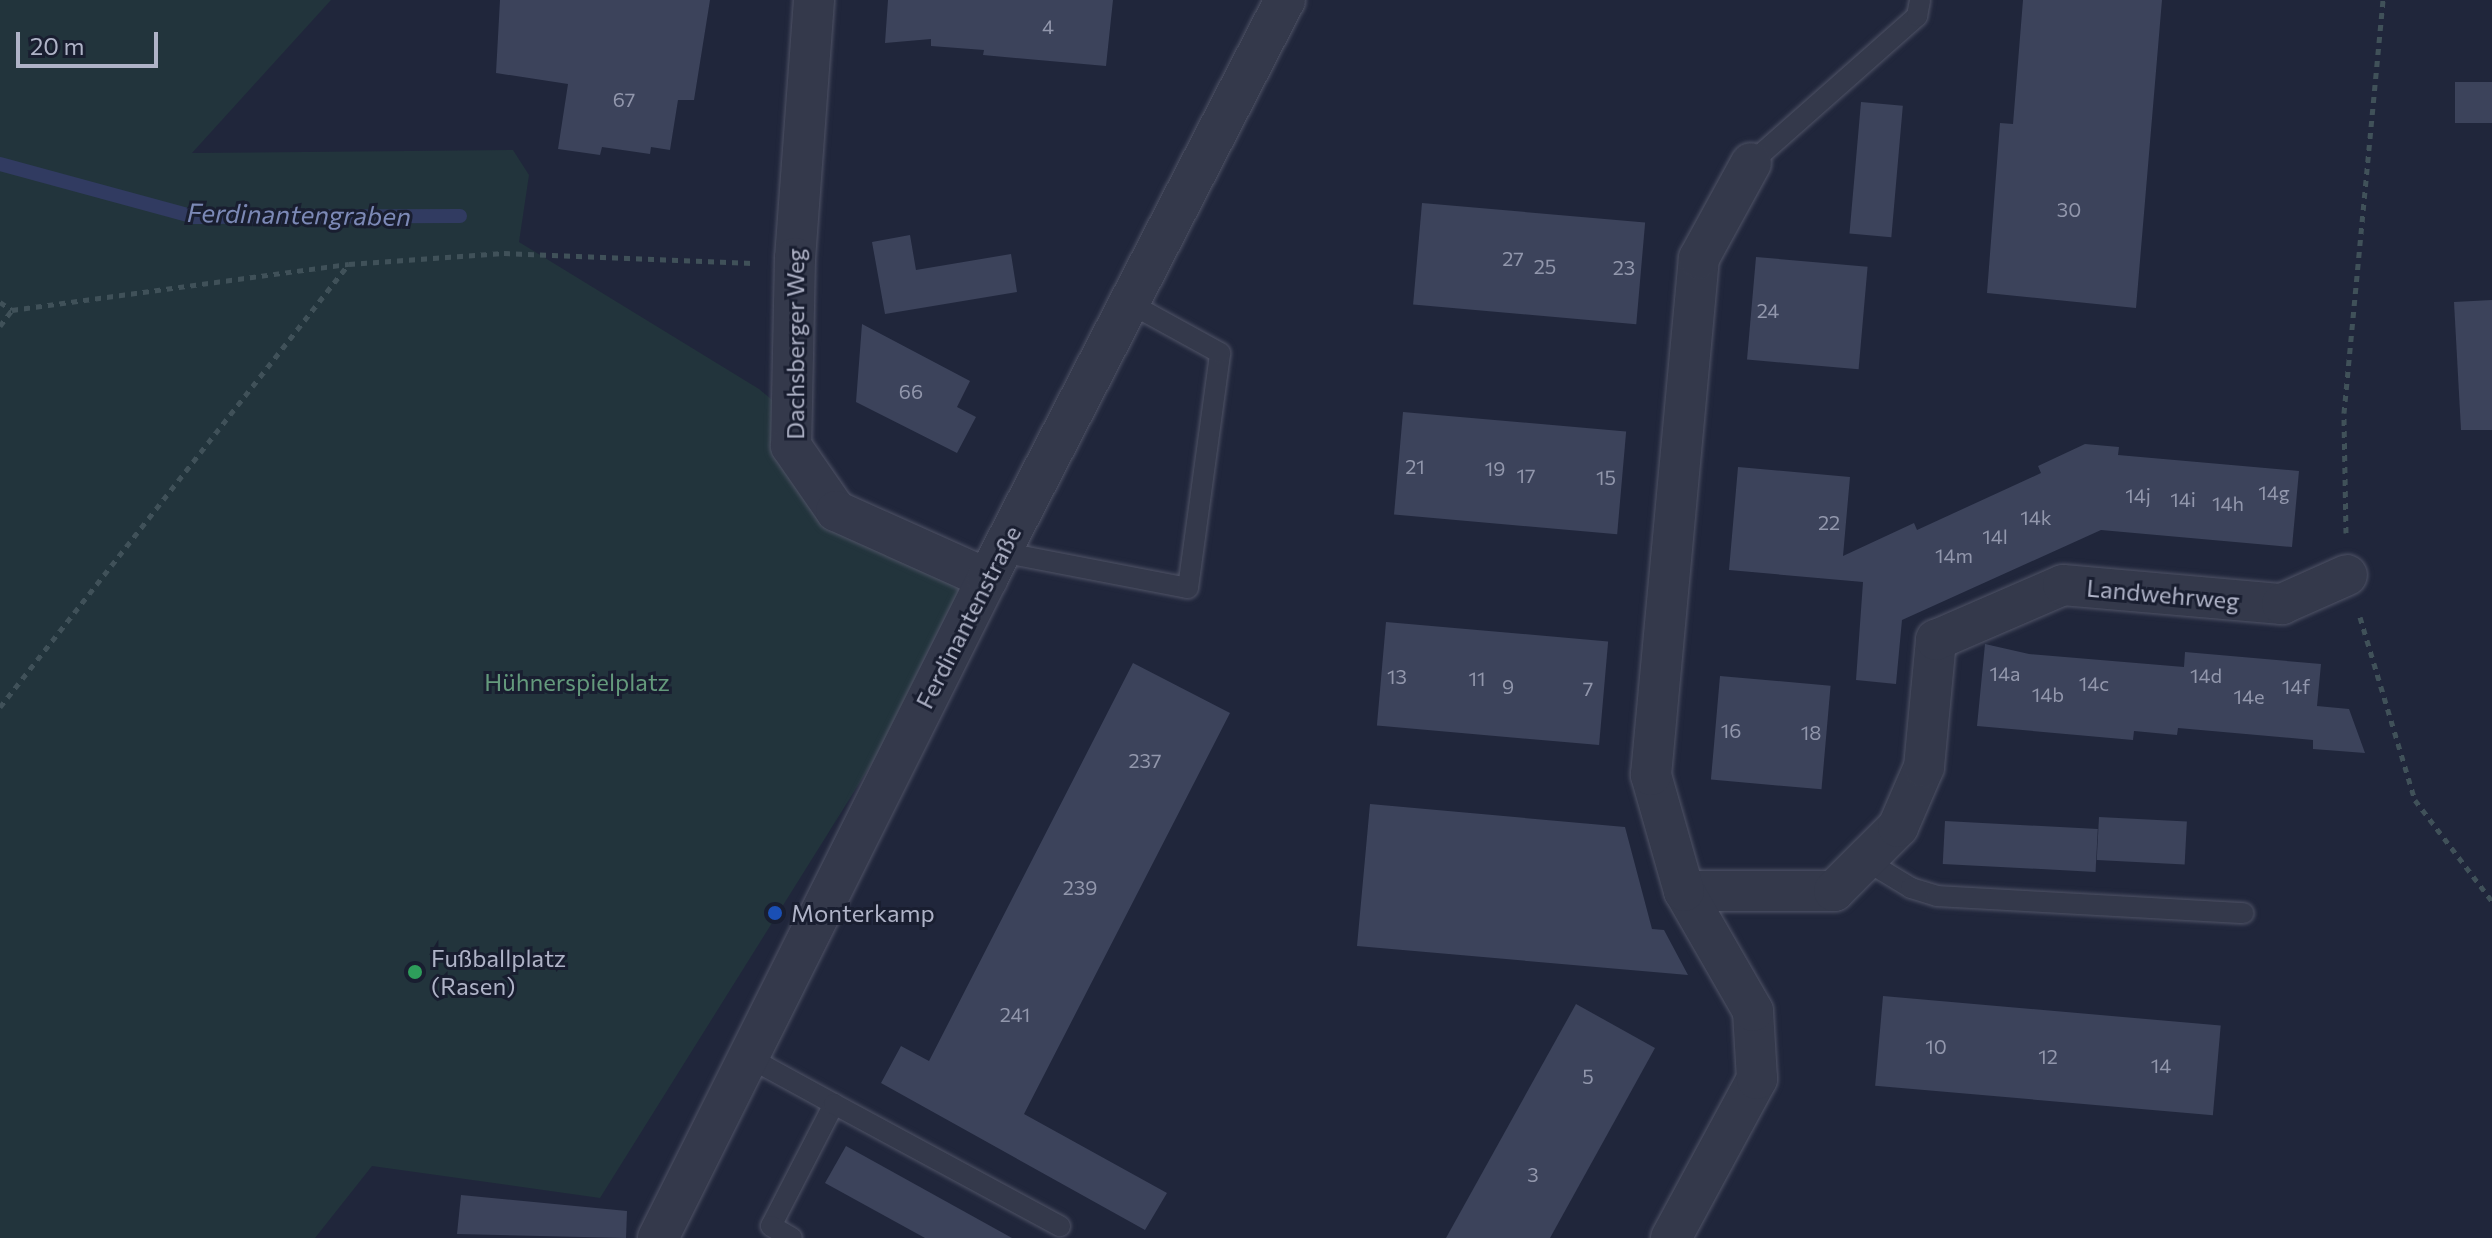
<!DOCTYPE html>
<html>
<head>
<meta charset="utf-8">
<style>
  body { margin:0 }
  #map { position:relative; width:2492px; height:1238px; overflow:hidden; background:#20263b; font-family:Commissioner,sans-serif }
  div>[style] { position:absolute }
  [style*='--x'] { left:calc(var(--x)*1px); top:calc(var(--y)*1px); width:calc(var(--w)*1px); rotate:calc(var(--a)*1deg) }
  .green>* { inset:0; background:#22343c }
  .stream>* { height:14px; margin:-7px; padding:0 7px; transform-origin:7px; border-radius:7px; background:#313b61 }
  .building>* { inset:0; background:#3c435b; transform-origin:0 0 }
  .path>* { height:5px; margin-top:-2.5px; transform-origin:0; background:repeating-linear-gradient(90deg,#405159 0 6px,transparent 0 12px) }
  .roads { filter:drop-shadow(0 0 2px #4f5366) drop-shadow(0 0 2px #4f5366) }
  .lane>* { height:20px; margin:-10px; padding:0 10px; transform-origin:10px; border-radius:10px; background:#34394b }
  .street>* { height:40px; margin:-20px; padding:0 20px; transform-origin:20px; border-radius:20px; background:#34394b }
  .dots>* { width:22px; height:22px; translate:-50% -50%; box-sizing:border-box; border:4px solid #191e30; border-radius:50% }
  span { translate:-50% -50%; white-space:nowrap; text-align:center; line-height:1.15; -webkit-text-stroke:6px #191e30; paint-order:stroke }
  .number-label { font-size:20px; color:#9297ac }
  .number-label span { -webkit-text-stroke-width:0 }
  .street-label { font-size:24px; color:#afb3c7 }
  .park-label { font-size:24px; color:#649a7c }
  .poi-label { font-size:24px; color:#afb3c7 }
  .left { translate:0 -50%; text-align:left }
  .water-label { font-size:26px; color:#7c89b6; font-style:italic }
  .scale { position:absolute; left:16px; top:32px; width:142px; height:36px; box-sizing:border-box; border:4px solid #afb3c7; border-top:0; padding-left:10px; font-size:24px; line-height:28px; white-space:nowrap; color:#afb3c7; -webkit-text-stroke:6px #191e30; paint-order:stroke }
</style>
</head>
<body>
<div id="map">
  <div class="green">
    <div style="clip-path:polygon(0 0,331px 0,192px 153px,513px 150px,529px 175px,519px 242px,759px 389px,784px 410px,847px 513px,987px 579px,600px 1198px,372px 1166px,315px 1238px,0 1238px)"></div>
  </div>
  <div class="stream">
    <div style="--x:0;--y:164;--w:202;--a:15.2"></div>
    <div style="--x:195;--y:217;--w:265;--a:-0.2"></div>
  </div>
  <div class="building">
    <div style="clip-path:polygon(500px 0,710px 0,694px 100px,678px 100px,670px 150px,651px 147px,650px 154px,602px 147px,600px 155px,558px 149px,568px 84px,496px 73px)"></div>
    <div style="clip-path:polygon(888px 0,1113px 0,1106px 66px,983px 55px,984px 50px,931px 46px,931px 39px,885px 43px)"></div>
    <div style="clip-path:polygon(2023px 0,2162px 0,2136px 308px,1987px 293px,2000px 123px,2013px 124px)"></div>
    <div style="left:2492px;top:82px;width:41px;height:37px;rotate:90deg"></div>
    <div style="left:1861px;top:102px;width:42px;height:132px;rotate:5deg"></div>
    <div style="left:1422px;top:203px;width:224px;height:102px;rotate:5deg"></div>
    <div style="clip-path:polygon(910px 235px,916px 270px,1011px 254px,1017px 292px,885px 314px,872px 242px)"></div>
    <div style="left:1756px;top:257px;width:112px;height:103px;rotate:5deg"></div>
    <div style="clip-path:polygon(2492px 300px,2492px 430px,2461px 430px,2454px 302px)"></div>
    <div style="clip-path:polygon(862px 324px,970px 381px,957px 407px,976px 417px,957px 453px,856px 402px)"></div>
    <div style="left:1403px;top:412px;width:224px;height:103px;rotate:5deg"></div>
    <div style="clip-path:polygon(2085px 444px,2119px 447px,2118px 455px,2299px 471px,2292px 547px,2101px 530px,1902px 620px,1896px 684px,1856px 680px,1863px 582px,1729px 570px,1738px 467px,1850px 477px,1843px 556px,1914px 523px,1917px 530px,2041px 473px,2038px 466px)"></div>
    <div style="left:1386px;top:622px;width:223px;height:104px;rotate:5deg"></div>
    <div style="clip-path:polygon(1985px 644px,2029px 654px,2184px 667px,2185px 652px,2321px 664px,2317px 706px,2349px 709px,2365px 753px,2313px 749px,2313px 740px,2178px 728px,2177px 735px,2134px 731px,2133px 740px,1977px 726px)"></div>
    <div style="clip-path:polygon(1133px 663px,1230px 713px,1024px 1114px,1167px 1193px,1145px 1230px,881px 1083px,901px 1046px,929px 1061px)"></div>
    <div style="left:1720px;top:676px;width:111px;height:104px;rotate:5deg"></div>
    <div style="clip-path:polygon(1370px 804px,1625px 827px,1652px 929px,1664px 930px,1688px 975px,1357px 946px)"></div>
    <div style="left:2099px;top:817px;width:88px;height:43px;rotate:3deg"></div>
    <div style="left:1945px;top:821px;width:153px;height:43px;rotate:3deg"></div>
    <div style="left:1883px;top:996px;width:339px;height:90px;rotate:5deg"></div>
    <div style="clip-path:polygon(1576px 1004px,1655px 1048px,1550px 1238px,1446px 1238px)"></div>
    <div style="clip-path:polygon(846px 1146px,1012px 1238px,925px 1238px,825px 1183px)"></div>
    <div style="clip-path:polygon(461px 1195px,627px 1211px,626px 1238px,457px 1234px)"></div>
  </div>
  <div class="path">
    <div style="--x:0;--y:302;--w:14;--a:34"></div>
    <div style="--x:12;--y:310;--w:340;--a:-7.8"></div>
    <div style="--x:349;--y:264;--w:155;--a:-4.1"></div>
    <div style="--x:504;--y:253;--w:249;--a:2.3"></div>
    <div style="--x:0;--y:326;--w:20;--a:-53"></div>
    <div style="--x:2346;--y:533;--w:120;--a:-91"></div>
    <div style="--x:2344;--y:413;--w:415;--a:-84.6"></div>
    <div style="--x:2360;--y:617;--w:191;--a:73.3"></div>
    <div style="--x:2415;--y:800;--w:127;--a:52.7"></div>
    <div style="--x:0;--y:707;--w:563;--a:-51.79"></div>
  </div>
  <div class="roads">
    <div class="lane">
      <div style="--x:1751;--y:163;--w:222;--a:-41.5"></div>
      <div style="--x:1917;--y:16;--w:16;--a:-79"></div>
      <div style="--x:1001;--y:552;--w:190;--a:10.9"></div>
      <div style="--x:1188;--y:588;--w:237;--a:-82.2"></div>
      <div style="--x:1220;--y:353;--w:104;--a:-151.2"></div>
      <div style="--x:1865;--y:860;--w:54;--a:31.3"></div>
      <div style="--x:1911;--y:888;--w:27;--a:17"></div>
      <div style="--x:1937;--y:896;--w:307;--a:3.2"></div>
      <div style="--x:748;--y:1057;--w:98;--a:28.7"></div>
      <div style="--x:834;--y:1104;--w:137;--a:117.3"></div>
      <div style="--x:771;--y:1226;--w:24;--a:30"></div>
      <div style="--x:834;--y:1104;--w:257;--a:28.4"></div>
    </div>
    <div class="street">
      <div style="--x:814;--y:0;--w:259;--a:94.2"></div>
      <div style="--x:795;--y:258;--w:188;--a:91.2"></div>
      <div style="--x:791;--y:446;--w:79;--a:55.3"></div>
      <div style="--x:836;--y:511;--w:166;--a:24.2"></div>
      <div style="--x:1684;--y:891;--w:150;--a:0"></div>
      <div style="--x:1834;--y:891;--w:91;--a:-45"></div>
      <div style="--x:1898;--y:827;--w:65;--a:-66.6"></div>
      <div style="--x:1924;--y:767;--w:128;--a:-84.6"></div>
      <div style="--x:1936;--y:640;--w:138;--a:-23.4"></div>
      <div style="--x:2063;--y:585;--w:220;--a:5"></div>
      <div style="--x:2282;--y:604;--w:71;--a:-24"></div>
      <div style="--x:658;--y:1238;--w:737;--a:-63.47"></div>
      <div style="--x:987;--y:579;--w:651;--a:-62.77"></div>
      <div style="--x:1671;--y:1238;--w:181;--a:-61.6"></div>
      <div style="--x:1757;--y:1079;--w:68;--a:-93.4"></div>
      <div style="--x:1753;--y:1011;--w:138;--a:-119.9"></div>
      <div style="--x:1684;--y:891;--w:121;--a:-105.9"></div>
      <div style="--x:1651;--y:775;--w:519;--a:-84.7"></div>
      <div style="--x:1699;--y:258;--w:108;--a:-61.3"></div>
    </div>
  </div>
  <div class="dots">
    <div style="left:775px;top:913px;background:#1a4fb4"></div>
    <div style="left:415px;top:972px;background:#2e9e5b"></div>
  </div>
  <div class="number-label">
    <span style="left:1048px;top:26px">4</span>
    <span style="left:624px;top:99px">67</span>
    <span style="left:2069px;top:209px">30</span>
    <span style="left:1513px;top:258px">27</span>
    <span style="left:1545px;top:266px">25</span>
    <span style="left:1624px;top:267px">23</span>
    <span style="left:1768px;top:310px">24</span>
    <span style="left:911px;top:391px">66</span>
    <span style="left:1415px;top:466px">21</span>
    <span style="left:1495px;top:468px">19</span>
    <span style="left:1526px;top:475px">17</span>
    <span style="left:1606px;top:477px">15</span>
    <span style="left:2274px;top:492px">14g</span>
    <span style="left:2138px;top:495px">14j</span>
    <span style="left:2183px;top:499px">14i</span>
    <span style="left:2228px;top:503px">14h</span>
    <span style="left:2036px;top:517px">14k</span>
    <span style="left:1829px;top:522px">22</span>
    <span style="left:1995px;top:536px">14l</span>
    <span style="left:1954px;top:555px">14m</span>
    <span style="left:2005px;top:673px">14a</span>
    <span style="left:2206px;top:675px">14d</span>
    <span style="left:1397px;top:676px">13</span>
    <span style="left:1477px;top:678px">11</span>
    <span style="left:2094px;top:683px">14c</span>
    <span style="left:1508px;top:686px">9</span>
    <span style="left:2296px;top:686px">14f</span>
    <span style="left:1588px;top:688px">7</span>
    <span style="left:2048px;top:694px">14b</span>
    <span style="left:2249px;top:696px">14e</span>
    <span style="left:1731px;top:730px">16</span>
    <span style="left:1811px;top:732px">18</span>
    <span style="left:1145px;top:760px">237</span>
    <span style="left:1080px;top:887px">239</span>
    <span style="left:1015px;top:1014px">241</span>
    <span style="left:1936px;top:1046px">10</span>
    <span style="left:2048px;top:1056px">12</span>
    <span style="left:2161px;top:1065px">14</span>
    <span style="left:1588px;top:1076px">5</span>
    <span style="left:1533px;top:1174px">3</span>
  </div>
  <div class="street-label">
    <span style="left:795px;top:344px;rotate:-90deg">Dachsberger Weg</span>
    <span style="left:2163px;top:594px;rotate:5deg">Landwehrweg</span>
    <span style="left:968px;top:617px;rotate:-63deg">Ferdinantenstraße</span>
  </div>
  <div class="park-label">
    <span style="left:577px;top:682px">Hühnerspielplatz</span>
  </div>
  <div class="poi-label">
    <span class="left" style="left:791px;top:913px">Monterkamp</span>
    <span class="left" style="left:431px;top:972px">Fußballplatz<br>(Rasen)</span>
  </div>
  <div class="water-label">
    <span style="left:299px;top:214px;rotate:1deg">Ferdinantengraben</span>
  </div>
  <div class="scale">20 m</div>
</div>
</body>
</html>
